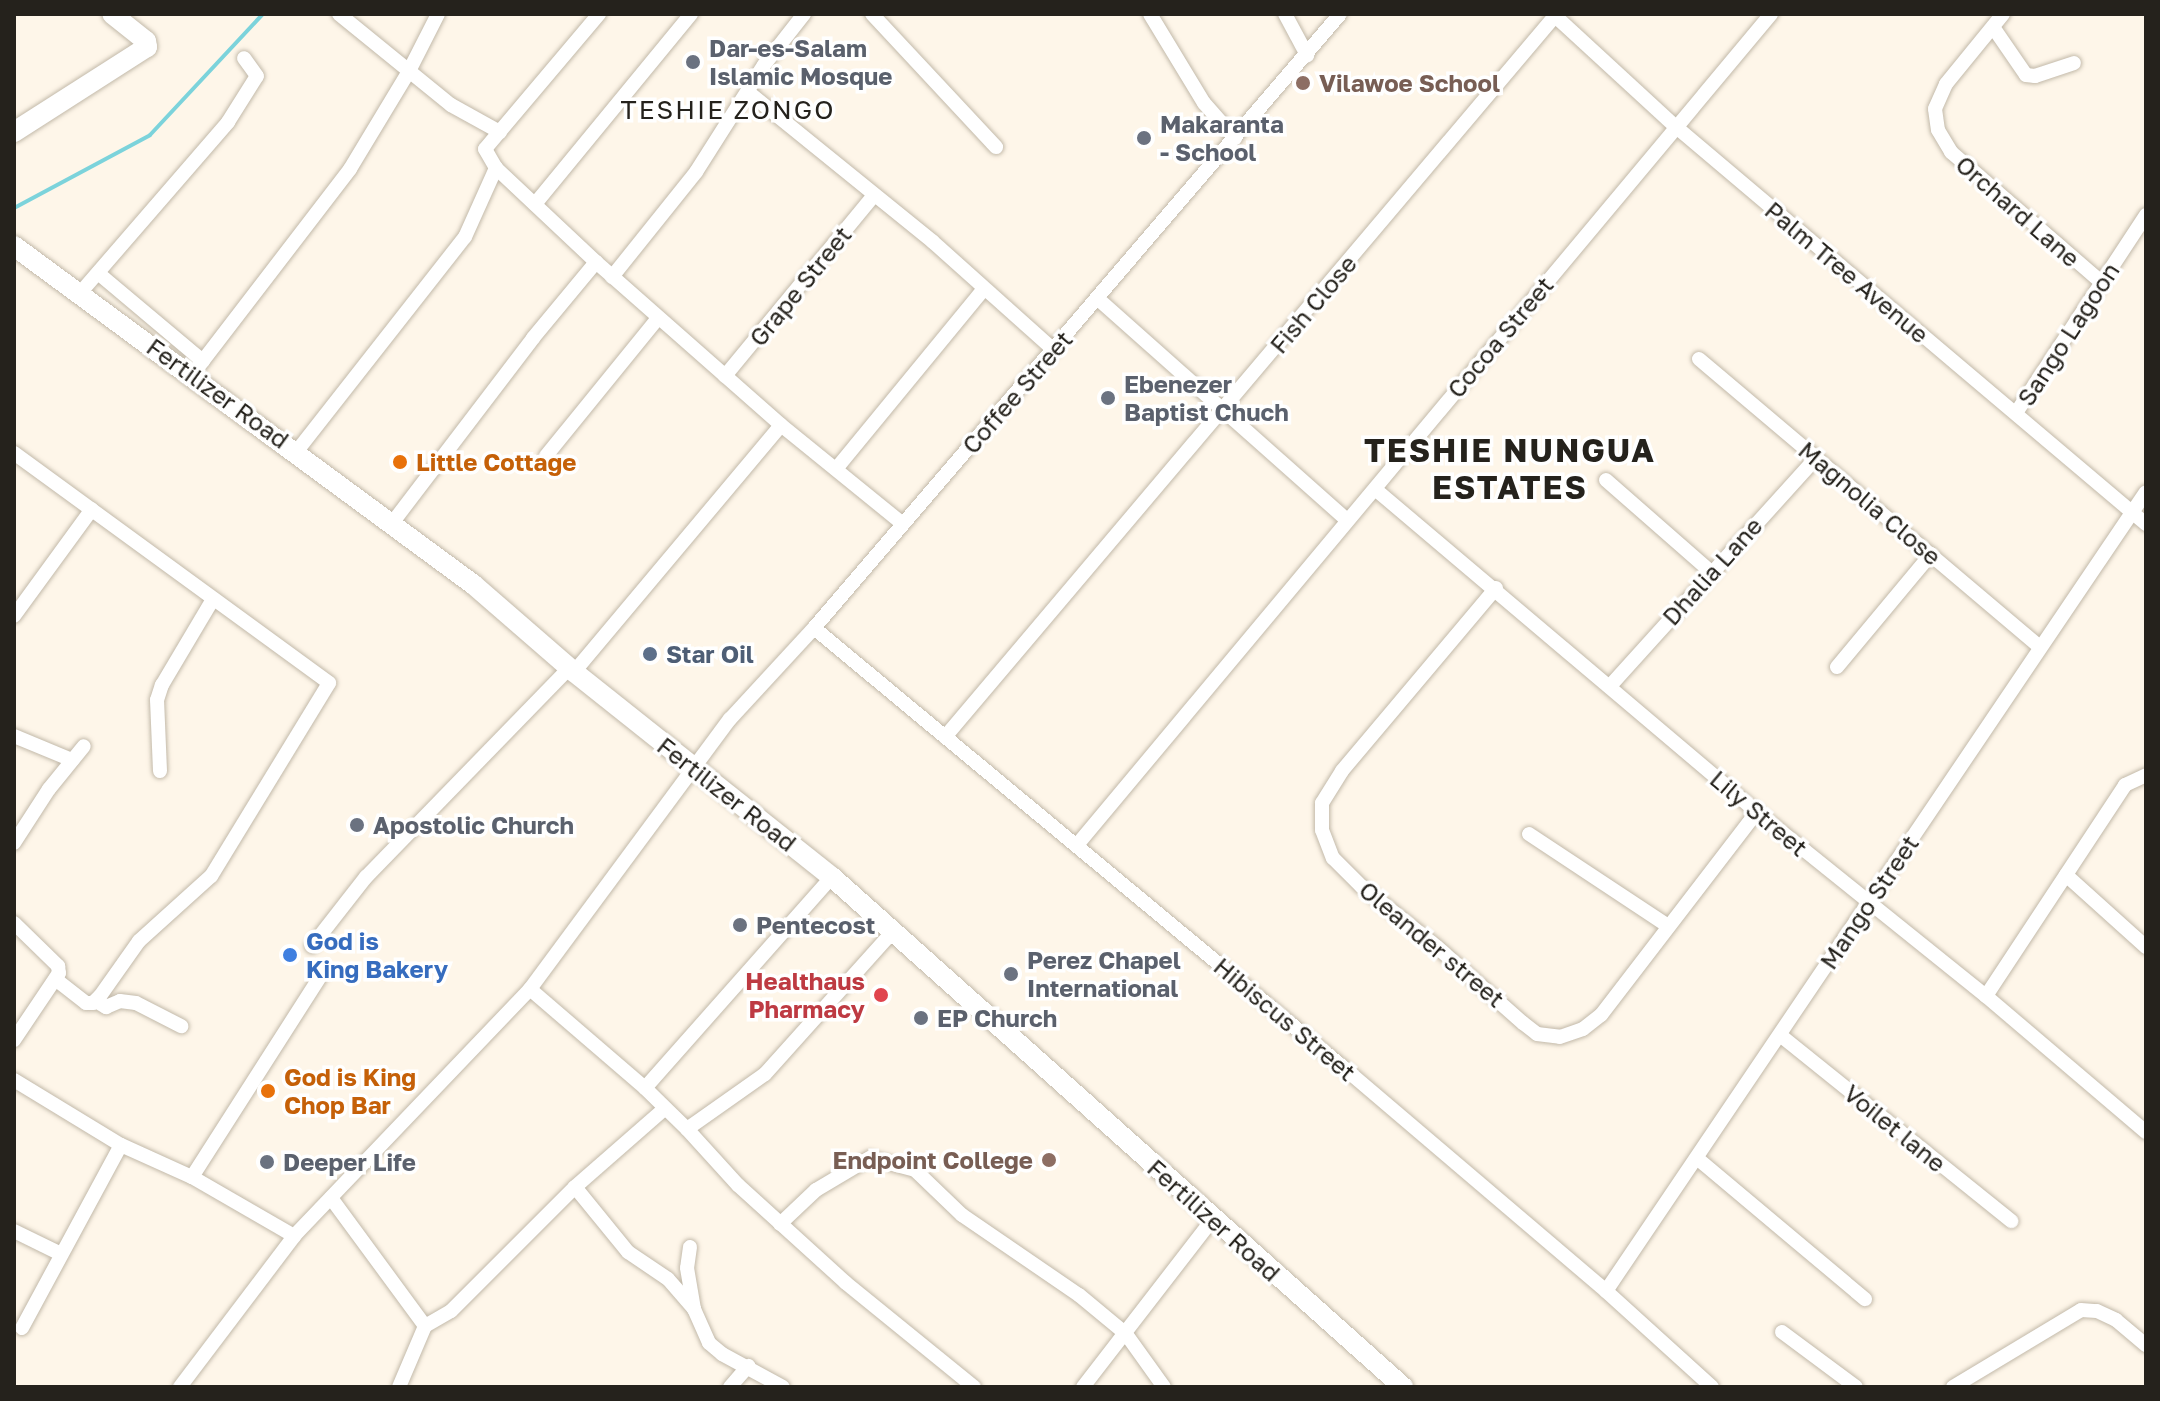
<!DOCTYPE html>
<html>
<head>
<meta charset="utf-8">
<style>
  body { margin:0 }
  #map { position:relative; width:2160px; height:1401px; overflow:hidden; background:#fef6e9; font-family:"Golos Text",sans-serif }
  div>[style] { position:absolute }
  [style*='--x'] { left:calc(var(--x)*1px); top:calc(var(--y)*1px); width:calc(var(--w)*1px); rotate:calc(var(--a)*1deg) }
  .stream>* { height:4px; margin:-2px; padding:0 2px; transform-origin:2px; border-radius:2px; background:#7cd3db }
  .roads { filter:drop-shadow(0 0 2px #c2b9a9) drop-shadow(0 0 2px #c2b9a9) }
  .street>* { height:14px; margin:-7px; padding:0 7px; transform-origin:7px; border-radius:7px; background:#fff }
  .secondary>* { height:20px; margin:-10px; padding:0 10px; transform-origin:10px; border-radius:10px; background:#fff }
  .dots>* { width:22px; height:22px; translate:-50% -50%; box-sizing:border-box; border:4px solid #fff; border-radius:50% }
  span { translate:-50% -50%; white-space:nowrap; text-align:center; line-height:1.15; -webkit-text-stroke:7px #fff; paint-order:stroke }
  .worship-label { font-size:24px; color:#5b616d; font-weight:700 }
  .left { translate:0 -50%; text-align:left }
  .education-label { font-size:24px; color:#785e54; font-weight:700 }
  .right { translate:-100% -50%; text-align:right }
  .street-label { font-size:24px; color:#25221c }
  .food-label { font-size:24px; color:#c56008; font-weight:700 }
  .service-label { font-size:24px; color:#4e5e75; font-weight:700 }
  .shop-label { font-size:24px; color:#366cbe; font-weight:700 }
  .health-label { font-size:24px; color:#be3a42; font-weight:700 }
  .neighbourhood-label { font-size:26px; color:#25221c; letter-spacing:2px }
  .district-label { font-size:32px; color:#25221c; font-weight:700; letter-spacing:2px }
  .frame { position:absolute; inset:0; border:16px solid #25221c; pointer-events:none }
</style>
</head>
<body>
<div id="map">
  <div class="stream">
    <div style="--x:16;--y:207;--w:152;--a:-28.2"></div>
    <div style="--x:150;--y:135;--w:166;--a:-47"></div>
  </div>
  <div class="roads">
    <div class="street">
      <div style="--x:339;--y:14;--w:144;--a:39.1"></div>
      <div style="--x:451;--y:105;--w:56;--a:28.9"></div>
      <div style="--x:872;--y:14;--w:182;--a:47"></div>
      <div style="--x:1150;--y:14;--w:104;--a:58.8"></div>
      <div style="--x:1204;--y:103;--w:47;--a:48.5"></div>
      <div style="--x:1285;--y:14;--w:47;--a:61.8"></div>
      <div style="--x:1553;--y:14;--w:166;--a:42.6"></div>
      <div style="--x:1675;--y:126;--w:617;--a:40.2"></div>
      <div style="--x:2003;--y:14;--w:90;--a:129.2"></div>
      <div style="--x:1946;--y:84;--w:27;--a:114"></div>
      <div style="--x:1935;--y:109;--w:21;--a:82"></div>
      <div style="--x:1938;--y:130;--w:26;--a:59"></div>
      <div style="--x:1951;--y:152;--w:198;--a:40.9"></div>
      <div style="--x:1993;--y:27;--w:58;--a:55.5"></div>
      <div style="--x:2026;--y:75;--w:9;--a:6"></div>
      <div style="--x:2035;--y:76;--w:41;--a:-18.4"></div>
      <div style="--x:748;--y:92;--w:238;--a:39"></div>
      <div style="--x:933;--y:242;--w:162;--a:41.8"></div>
      <div style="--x:496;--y:168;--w:22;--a:-120"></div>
      <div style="--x:485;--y:149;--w:177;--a:-49.8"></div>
      <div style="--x:535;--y:204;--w:246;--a:-50.6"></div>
      <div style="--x:98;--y:273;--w:137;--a:40"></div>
      <div style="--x:612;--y:277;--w:134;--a:-51.3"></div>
      <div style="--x:696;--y:172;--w:127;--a:-57.6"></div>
      <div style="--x:764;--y:65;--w:65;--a:-51.9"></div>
      <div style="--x:81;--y:292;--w:225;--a:-49.1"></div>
      <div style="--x:228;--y:122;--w:54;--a:-57.8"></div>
      <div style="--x:257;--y:76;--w:22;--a:-126"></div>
      <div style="--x:1098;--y:299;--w:333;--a:41.6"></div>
      <div style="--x:1699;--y:359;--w:446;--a:40.2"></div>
      <div style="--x:192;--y:375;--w:260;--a:-52.5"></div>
      <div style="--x:350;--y:169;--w:112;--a:-58.9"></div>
      <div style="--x:408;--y:73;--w:66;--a:-63"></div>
      <div style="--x:725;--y:376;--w:234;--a:-50.5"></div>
      <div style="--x:2016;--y:413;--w:237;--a:-56.7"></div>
      <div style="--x:297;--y:451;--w:272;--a:-51.9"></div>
      <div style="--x:465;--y:237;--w:76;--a:-65.8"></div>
      <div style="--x:496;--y:168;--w:137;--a:43.2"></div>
      <div style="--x:14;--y:453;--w:390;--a:36.1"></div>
      <div style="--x:329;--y:683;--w:226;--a:121.4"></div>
      <div style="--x:211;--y:876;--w:97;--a:137.9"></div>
      <div style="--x:139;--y:941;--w:67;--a:125.3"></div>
      <div style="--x:100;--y:996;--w:10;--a:135"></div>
      <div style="--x:93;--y:1003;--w:7;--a:180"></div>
      <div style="--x:86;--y:1003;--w:39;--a:-142"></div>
      <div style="--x:546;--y:456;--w:178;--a:-50.9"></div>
      <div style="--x:836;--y:469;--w:233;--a:-50.6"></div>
      <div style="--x:1606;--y:480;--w:140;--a:41.2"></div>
      <div style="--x:1375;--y:489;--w:500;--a:40.22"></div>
      <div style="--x:1757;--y:812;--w:294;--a:38.8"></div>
      <div style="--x:1986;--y:996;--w:210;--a:40.4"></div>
      <div style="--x:393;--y:522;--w:231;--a:-52.7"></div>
      <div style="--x:533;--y:338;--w:99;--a:-50.3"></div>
      <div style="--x:596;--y:262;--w:247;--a:41.4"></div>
      <div style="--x:1496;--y:588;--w:239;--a:130.1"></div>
      <div style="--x:1342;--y:771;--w:38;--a:122"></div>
      <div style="--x:1322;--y:803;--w:27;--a:90"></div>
      <div style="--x:1322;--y:830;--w:30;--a:69"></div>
      <div style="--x:1333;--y:858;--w:40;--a:45"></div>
      <div style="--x:1361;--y:886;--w:97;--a:38.8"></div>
      <div style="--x:1437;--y:947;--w:115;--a:41.5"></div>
      <div style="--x:1523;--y:1023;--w:18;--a:38"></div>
      <div style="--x:1537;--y:1034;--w:23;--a:7"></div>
      <div style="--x:1560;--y:1037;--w:24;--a:-19"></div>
      <div style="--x:1583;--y:1029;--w:23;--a:-38"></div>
      <div style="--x:1601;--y:1015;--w:256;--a:-52.5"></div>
      <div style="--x:14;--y:616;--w:132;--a:-53.9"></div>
      <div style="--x:814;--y:628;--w:697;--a:39.7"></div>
      <div style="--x:1350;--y:1073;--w:336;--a:40.4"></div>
      <div style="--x:1606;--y:1291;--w:143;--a:42.2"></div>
      <div style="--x:1837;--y:667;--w:147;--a:-50.2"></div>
      <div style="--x:574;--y:672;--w:322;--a:-50"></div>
      <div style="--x:781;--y:425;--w:157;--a:39.1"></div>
      <div style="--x:1610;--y:686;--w:307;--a:-47.9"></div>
      <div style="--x:14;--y:736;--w:63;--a:22.5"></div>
      <div style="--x:945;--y:737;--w:944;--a:-49.77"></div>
      <div style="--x:160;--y:771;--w:71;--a:-92.4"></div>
      <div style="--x:157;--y:700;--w:16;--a:-72"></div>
      <div style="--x:162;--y:685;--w:100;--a:-59.3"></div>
      <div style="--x:1529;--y:834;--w:167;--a:33.5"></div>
      <div style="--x:14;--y:843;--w:64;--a:-57.1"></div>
      <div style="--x:49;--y:789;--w:55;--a:-50.9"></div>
      <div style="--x:1077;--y:845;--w:1083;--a:-50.13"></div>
      <div style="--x:2066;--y:875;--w:108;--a:42"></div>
      <div style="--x:14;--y:923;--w:62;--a:44.3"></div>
      <div style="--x:58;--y:966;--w:7;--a:82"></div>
      <div style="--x:59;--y:973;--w:81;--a:123.9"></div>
      <div style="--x:312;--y:946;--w:88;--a:-52"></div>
      <div style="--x:366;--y:877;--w:291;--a:-45.8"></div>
      <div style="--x:530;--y:989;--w:152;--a:40.7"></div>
      <div style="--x:645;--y:1088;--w:282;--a:-48.5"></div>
      <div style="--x:1986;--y:996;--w:253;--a:-56.6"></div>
      <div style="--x:2125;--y:785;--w:23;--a:-25"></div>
      <div style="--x:96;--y:1001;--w:12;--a:31"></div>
      <div style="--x:106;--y:1007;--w:15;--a:-23"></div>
      <div style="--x:120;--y:1001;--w:16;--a:7"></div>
      <div style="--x:136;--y:1003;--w:51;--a:27.1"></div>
      <div style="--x:1780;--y:1035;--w:297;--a:38.8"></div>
      <div style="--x:14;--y:1080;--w:125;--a:31.3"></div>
      <div style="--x:121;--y:1145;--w:78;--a:24.3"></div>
      <div style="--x:192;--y:1177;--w:118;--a:30"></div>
      <div style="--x:294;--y:1236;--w:342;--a:-46.3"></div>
      <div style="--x:530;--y:989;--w:336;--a:-53.5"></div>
      <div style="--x:730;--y:719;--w:124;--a:-47.3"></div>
      <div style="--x:814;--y:628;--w:808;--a:-49.41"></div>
      <div style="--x:645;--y:1088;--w:59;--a:44.3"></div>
      <div style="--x:687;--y:1129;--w:95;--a:-35.2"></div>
      <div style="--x:765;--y:1074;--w:193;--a:-48.1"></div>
      <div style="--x:687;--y:1129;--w:76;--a:47.7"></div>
      <div style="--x:738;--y:1185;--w:146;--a:42.2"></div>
      <div style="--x:846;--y:1283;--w:165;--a:39.1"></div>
      <div style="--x:1698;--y:1159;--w:218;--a:40"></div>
      <div style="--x:192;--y:1177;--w:243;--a:-57.4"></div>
      <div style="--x:575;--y:1187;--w:84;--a:50.8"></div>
      <div style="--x:628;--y:1252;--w:48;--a:34"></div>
      <div style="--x:668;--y:1279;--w:40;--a:49"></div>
      <div style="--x:331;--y:1198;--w:159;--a:53.7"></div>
      <div style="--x:425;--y:1326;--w:66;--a:113.1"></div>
      <div style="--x:780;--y:1224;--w:50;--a:-43.4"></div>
      <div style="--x:816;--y:1190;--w:63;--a:-30.7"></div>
      <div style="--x:870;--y:1158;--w:47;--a:14.9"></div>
      <div style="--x:915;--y:1170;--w:65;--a:43.8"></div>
      <div style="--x:962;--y:1215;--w:142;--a:34.4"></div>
      <div style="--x:1079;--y:1295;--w:61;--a:39.7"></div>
      <div style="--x:1126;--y:1334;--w:65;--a:54.4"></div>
      <div style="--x:14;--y:1231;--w:52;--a:26.1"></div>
      <div style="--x:690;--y:1247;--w:21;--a:98"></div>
      <div style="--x:687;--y:1268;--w:42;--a:80.3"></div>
      <div style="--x:694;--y:1309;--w:37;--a:66"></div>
      <div style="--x:709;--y:1343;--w:17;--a:40"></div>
      <div style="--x:722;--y:1354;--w:69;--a:28.4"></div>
      <div style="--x:1606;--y:1291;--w:964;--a:-55.95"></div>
      <div style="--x:425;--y:1326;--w:30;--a:-30"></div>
      <div style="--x:451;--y:1311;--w:175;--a:-45"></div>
      <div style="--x:575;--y:1187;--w:118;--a:-41.2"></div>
      <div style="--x:22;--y:1328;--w:208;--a:-61.6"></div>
      <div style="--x:1782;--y:1332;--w:92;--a:36.6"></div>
      <div style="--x:180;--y:1387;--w:189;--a:-52.9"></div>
      <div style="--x:730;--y:1387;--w:28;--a:-49"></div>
      <div style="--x:1083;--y:1387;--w:212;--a:-52.3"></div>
      <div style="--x:1953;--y:1387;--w:149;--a:-31"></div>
      <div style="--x:2081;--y:1310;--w:16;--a:4"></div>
      <div style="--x:2097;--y:1311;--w:21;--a:25"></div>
      <div style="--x:2116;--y:1320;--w:39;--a:40"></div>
    </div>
    <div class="secondary">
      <div style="--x:14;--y:132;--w:158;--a:-32.6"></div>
      <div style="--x:147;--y:47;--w:6;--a:-99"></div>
      <div style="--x:146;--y:41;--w:43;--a:-141.5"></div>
      <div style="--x:14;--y:246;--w:571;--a:36.39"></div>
      <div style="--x:474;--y:585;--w:133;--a:41"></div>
      <div style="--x:574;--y:672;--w:330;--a:38.5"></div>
      <div style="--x:832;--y:877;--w:766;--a:41.77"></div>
    </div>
  </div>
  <div class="dots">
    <div style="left:693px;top:62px;background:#6b7280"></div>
    <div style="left:1303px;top:83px;background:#8d6e63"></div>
    <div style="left:1144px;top:138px;background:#6b7280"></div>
    <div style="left:1108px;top:398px;background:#6b7280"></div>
    <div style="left:400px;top:462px;background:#e8710a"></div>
    <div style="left:650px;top:654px;background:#5c6f8a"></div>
    <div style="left:357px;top:825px;background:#6b7280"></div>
    <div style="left:740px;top:925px;background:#6b7280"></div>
    <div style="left:290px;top:955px;background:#3f7fe0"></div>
    <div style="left:1011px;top:974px;background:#6b7280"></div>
    <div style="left:881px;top:995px;background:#e0444e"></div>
    <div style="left:921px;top:1018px;background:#6b7280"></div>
    <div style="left:268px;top:1091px;background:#e8710a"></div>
    <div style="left:1049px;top:1160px;background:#8d6e63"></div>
    <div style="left:267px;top:1162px;background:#6b7280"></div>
  </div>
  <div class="worship-label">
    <span class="left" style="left:709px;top:62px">Dar-es-Salam<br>Islamic Mosque</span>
    <span class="left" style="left:1160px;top:138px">Makaranta<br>- School</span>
    <span class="left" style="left:1124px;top:398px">Ebenezer<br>Baptist Chuch</span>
    <span class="left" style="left:373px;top:825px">Apostolic Church</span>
    <span class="left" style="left:756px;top:925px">Pentecost</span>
    <span class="left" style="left:1027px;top:974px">Perez Chapel<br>International</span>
    <span class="left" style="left:937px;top:1018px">EP Church</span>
    <span class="left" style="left:283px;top:1162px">Deeper Life</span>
  </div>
  <div class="education-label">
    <span class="left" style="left:1319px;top:83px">Vilawoe School</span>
    <span class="right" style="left:1033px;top:1160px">Endpoint College</span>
  </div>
  <div class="street-label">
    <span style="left:2018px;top:211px;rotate:41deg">Orchard Lane</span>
    <span style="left:1847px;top:272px;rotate:40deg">Palm Tree Avenue</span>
    <span style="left:800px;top:286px;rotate:-51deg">Grape Street</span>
    <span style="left:1313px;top:304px;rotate:-50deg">Fish Close</span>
    <span style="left:2068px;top:334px;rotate:-57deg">Sango Lagoon</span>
    <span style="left:1500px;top:337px;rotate:-50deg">Cocoa Street</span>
    <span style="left:1017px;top:392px;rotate:-49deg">Coffee Street</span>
    <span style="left:218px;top:393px;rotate:36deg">Fertilizer Road</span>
    <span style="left:1870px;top:503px;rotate:40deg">Magnolia Close</span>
    <span style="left:1712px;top:571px;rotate:-48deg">Dhalia Lane</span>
    <span style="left:727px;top:794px;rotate:38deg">Fertilizer Road</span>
    <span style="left:1759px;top:813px;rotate:40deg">Lily Street</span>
    <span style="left:1869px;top:902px;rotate:-56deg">Mango Street</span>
    <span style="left:1432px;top:944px;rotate:40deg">Oleander street</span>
    <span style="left:1285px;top:1019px;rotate:40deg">Hibiscus Street</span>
    <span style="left:1895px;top:1128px;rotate:39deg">Voilet lane</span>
    <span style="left:1214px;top:1220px;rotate:42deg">Fertilizer Road</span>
  </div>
  <div class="food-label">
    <span class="left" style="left:416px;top:462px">Little Cottage</span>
    <span class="left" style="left:284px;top:1091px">God is King<br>Chop Bar</span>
  </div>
  <div class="service-label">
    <span class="left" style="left:666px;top:654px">Star Oil</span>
  </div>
  <div class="shop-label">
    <span class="left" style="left:306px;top:955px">God is<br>King Bakery</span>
  </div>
  <div class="health-label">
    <span class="right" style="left:865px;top:995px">Healthaus<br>Pharmacy</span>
  </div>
  <div class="neighbourhood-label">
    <span style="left:728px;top:110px">TESHIE ZONGO</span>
  </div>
  <div class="district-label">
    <span style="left:1510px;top:469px">TESHIE NUNGUA<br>ESTATES</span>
  </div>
  <div class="frame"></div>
</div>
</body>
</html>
